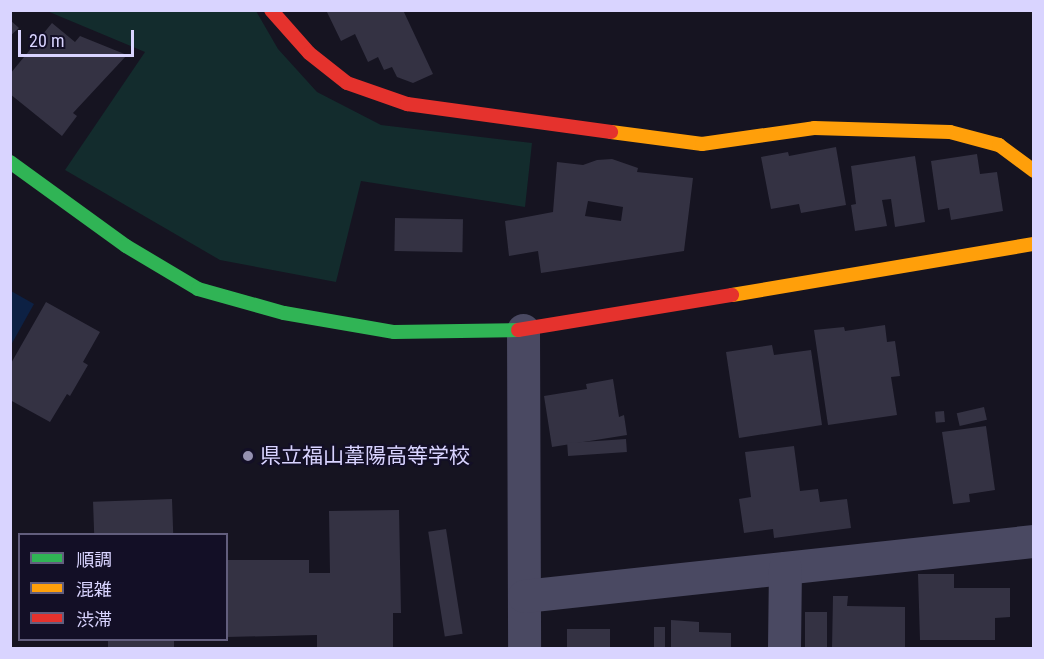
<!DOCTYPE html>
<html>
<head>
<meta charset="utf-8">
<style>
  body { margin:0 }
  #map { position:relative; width:1044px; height:659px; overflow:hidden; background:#161421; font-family:"Roboto Condensed","Noto Sans JP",sans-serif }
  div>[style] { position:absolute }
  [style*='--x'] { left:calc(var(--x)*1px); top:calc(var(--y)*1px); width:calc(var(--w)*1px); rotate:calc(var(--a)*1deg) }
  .green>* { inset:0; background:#132c2d }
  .water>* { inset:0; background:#0d2144 }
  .building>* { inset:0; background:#343243; transform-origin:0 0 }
  .street>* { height:33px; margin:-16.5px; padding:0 16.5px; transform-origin:16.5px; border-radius:16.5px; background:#4a4962 }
  .fast>* { height:14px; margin:-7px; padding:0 7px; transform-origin:7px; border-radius:7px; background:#30b455 }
  .slow>* { height:14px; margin:-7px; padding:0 7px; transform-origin:7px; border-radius:7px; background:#ff9f0a }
  .jam>* { height:14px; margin:-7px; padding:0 7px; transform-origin:7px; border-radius:7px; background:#e5322d }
  .dots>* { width:16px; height:16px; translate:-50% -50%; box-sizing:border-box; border:3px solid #130f26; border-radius:50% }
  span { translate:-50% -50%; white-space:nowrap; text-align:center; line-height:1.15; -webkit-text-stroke:4.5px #130f26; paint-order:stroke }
  .poi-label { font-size:21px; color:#d9d4ff }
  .left { translate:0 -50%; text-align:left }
  .frame { position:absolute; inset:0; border:12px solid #d9d4ff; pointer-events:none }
  .legend { position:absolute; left:18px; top:533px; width:210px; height:108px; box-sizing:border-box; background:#130f26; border:2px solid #625e7d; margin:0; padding:8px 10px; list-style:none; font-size:18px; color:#d9d4ff }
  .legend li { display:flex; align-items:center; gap:12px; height:30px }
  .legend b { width:30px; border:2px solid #625e7d }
  .scale { position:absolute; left:18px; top:30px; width:116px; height:27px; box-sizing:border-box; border:3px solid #d9d4ff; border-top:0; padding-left:8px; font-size:18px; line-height:21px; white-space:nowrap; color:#d9d4ff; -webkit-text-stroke:4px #130f26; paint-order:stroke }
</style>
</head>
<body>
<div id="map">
  <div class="green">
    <div style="clip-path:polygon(47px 11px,256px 11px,278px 49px,317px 92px,381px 125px,532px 143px,525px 207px,361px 181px,336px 282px,220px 260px,65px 170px,145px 52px)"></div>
  </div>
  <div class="water">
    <div style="clip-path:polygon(11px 291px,34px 304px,11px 345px)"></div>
  </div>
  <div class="building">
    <div style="clip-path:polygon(326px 10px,403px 10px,433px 74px,413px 83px,397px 77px,392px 67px,384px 70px,378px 57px,368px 62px,355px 34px,341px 41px)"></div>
    <div style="clip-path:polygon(10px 20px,19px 28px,10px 36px)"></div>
    <div style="clip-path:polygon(52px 23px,75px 42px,80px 36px,127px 55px,73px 113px,77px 116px,62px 136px,10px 94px,10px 74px)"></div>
    <div style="clip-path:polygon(836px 147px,846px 205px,801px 213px,799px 204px,771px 209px,761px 157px,788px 152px,789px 156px)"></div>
    <div style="clip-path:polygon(977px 154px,980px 174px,997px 172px,1003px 211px,951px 220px,949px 208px,938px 210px,931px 161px)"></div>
    <div style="clip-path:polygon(915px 156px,925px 222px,895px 227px,891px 199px,882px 200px,887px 226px,855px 231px,851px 205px,856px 204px,851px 166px)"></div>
    <div style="clip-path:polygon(evenodd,612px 159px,638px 168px,637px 172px,693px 178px,684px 251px,541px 273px,538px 251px,509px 256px,505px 221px,553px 212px,557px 162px,583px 165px,597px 160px,612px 159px,588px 201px,623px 207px,621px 221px,585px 216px,588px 201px)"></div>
    <div style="left:395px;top:218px;width:68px;height:33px;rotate:1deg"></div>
    <div style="clip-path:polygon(46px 302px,100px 332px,83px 362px,88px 365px,70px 396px,67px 394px,50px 422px,10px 400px,10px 365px)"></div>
    <div style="clip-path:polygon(885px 325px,887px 342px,895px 341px,900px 376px,891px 377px,897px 415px,828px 425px,814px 330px,844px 327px,845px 331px)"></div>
    <div style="clip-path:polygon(772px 345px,774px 355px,811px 350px,822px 425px,739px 438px,726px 352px)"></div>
    <div style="clip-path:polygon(613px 379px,619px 417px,624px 415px,627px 435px,552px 447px,544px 396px,587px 389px,586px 384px)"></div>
    <div style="left:984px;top:407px;width:13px;height:28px;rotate:77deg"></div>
    <div style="left:944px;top:411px;width:11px;height:9px;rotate:85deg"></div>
    <div style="clip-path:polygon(986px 426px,995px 490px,969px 494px,970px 502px,953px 504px,942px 432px)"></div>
    <div style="left:626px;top:439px;width:13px;height:59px;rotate:86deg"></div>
    <div style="left:434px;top:444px;width:9px;height:12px;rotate:77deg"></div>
    <div style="clip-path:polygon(794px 446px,800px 491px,818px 489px,820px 502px,847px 499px,851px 528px,774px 538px,773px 529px,744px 533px,739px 499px,751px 497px,745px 452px)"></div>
    <div style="left:172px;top:499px;width:35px;height:79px;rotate:88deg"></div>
    <div style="clip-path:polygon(399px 510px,401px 613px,393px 613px,393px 648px,317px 648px,317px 635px,226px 637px,226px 560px,309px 560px,309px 573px,330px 573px,329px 511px)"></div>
    <div style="left:446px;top:529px;width:106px;height:18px;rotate:81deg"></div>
    <div style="clip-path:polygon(918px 574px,954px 574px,954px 588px,1010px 588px,1010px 617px,995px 618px,995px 640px,920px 640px)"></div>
    <div style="clip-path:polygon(833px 596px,848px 596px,847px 606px,905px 607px,905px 648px,832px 648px)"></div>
    <div style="left:805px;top:612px;width:22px;height:36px"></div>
    <div style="clip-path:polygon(671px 620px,699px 622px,699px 632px,731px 633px,731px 648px,671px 648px)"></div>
    <div style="left:654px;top:627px;width:11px;height:21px"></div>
    <div style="left:567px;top:629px;width:43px;height:19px"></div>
    <div style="left:108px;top:640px;width:66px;height:8px"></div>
  </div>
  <div class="street">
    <div style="--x:523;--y:330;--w:318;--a:89.8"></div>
    <div style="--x:524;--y:596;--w:513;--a:-6.16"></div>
    <div style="--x:784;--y:648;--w:80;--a:-89.3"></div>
  </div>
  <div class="fast">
    <div style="--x:10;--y:162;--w:143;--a:35.9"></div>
    <div style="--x:126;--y:246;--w:84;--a:30.8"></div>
    <div style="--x:198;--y:289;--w:89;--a:15.6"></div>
    <div style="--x:284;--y:313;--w:112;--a:9.8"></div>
    <div style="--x:394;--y:332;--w:124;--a:-0.9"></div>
  </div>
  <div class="slow">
    <div style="--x:611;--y:132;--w:92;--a:7.5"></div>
    <div style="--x:702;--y:144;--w:113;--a:-8.1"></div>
    <div style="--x:814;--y:128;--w:136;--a:1.7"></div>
    <div style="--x:950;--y:132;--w:51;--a:14.9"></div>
    <div style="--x:999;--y:145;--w:44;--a:36.6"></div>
    <div style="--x:732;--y:295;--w:306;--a:-9.6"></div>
  </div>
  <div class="jam">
    <div style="--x:271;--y:10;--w:57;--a:48.5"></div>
    <div style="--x:309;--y:53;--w:48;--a:38.3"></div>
    <div style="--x:347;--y:83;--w:64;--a:19.3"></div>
    <div style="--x:407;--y:104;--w:206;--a:7.8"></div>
    <div style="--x:518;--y:330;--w:217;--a:-9.3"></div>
  </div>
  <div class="dots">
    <div style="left:248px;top:456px;background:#9591b1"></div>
  </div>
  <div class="poi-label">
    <span class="left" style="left:260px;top:456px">県立福山葦陽高等学校</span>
  </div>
  <div class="frame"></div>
  <ul class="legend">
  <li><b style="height:8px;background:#30b455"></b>順調</li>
  <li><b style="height:8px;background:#ff9f0a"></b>混雑</li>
  <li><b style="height:8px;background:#e5322d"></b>渋滞</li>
  </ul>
  <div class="scale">20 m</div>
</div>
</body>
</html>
